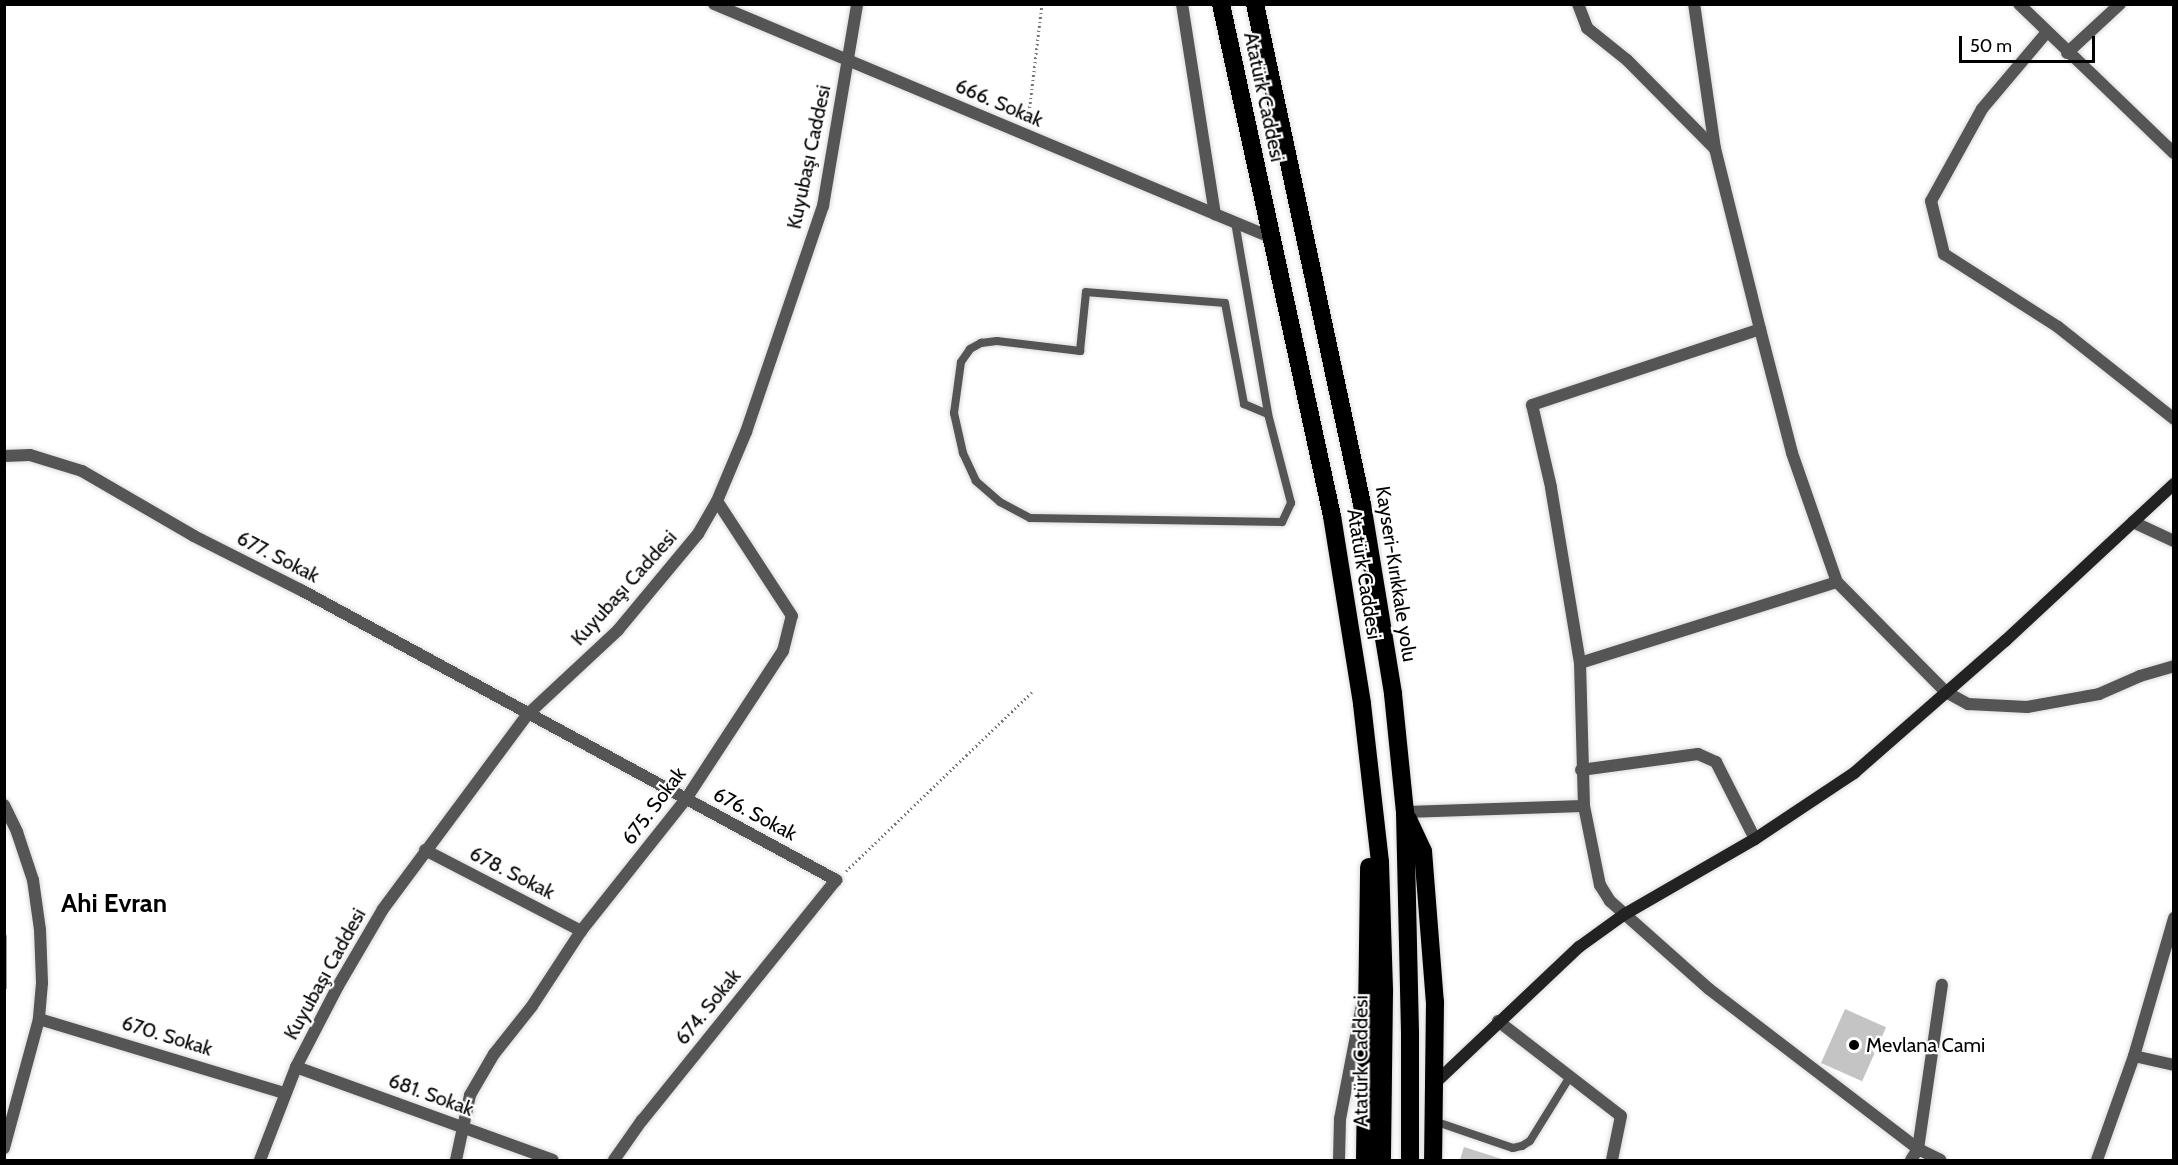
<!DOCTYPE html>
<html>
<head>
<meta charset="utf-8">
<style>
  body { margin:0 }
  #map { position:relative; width:2178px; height:1165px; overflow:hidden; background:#fff; font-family:Cabin,sans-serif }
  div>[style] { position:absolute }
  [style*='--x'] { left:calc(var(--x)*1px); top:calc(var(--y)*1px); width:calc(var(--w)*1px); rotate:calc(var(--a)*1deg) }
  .stream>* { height:5px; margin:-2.5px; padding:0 2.5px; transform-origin:2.5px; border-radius:2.5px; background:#a3a3a3 }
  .building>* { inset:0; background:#c4c4c4; transform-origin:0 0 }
  .path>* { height:3px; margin-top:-1.5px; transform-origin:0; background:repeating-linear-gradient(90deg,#777 0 1.5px,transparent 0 4.5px) }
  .roads { filter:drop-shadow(0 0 2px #dbdbdb) drop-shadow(0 0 2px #dbdbdb) }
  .lane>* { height:8px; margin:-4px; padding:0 4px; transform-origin:4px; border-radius:4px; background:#555 }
  .street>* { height:12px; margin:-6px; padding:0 6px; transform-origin:6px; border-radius:6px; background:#555 }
  .secondary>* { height:12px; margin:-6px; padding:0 6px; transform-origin:6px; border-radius:6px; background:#222 }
  .highway>* { height:18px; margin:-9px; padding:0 9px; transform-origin:9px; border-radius:9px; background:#000 }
  .dots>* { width:16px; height:16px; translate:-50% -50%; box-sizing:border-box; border:3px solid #fff; border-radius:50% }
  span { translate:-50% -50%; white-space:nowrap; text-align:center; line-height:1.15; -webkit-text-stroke:4.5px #fff; paint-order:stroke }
  .street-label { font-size:20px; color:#000 }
  .poi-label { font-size:20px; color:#000 }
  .left { translate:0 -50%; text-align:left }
  .district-label { font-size:26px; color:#000; font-weight:700 }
  .frame { position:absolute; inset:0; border:6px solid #000; pointer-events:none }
  .scale { position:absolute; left:1959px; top:36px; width:136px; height:27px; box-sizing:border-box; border:3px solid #000; border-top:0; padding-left:8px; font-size:18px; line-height:21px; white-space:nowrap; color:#000; -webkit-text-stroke:4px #fff; paint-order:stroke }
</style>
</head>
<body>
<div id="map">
  <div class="stream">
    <div style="--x:4;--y:936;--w:51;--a:90"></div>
  </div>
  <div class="building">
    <div style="left:1845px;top:1009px;width:45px;height:59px;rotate:24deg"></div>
    <div style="clip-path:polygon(1464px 1147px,1505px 1160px,1460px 1160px)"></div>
  </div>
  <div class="path">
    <div style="--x:1028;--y:121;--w:118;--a:-83.2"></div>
    <div style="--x:846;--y:871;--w:258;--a:-43.9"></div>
  </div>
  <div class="roads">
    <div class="lane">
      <div style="--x:1235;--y:222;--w:195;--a:80.2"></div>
      <div style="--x:1268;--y:414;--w:92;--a:75.5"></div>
      <div style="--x:1291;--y:503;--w:21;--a:115"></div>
      <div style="--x:1282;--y:522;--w:252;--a:-179.1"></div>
      <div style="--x:1030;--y:518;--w:34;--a:-152"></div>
      <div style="--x:1000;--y:502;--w:32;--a:-139"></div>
      <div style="--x:976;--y:481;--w:31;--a:-115"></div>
      <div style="--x:963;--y:453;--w:41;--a:-102.7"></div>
      <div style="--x:954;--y:413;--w:51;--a:-82.2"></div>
      <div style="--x:961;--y:362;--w:16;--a:-55"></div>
      <div style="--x:970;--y:349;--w:13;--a:-29"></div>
      <div style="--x:981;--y:343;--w:16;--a:-7"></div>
      <div style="--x:997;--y:341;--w:84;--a:6.9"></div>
      <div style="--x:1080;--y:351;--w:59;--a:-84.2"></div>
      <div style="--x:1086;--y:292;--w:139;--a:4.5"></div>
      <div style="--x:1225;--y:303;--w:103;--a:79.3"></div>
      <div style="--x:1244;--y:404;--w:26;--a:23"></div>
      <div style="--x:1434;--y:1121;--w:83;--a:18.9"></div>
      <div style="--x:1513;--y:1148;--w:9;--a:-13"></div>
      <div style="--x:1522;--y:1146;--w:9;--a:-32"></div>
      <div style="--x:1530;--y:1141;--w:74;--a:-58.2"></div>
    </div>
    <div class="street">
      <div style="--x:714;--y:4;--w:603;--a:22.74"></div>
      <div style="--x:1182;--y:4;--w:213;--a:81.1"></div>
      <div style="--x:1578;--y:4;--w:26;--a:69"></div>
      <div style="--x:1587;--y:28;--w:51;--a:38.7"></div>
      <div style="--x:1627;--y:60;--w:125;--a:45.3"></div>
      <div style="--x:2019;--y:4;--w:215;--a:43.9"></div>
      <div style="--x:2047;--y:32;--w:101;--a:130.2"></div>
      <div style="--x:1982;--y:109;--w:105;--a:119"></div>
      <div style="--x:1931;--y:201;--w:55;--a:76.2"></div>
      <div style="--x:1944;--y:254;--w:135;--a:32.6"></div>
      <div style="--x:2058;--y:327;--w:148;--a:38.4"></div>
      <div style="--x:2067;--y:53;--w:72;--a:-42.8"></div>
      <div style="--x:1760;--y:329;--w:128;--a:75.5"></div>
      <div style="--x:1792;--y:453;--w:137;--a:70.8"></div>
      <div style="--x:1837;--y:582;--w:155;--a:45.3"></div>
      <div style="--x:1946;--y:692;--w:25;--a:29"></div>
      <div style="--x:1968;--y:704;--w:59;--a:2.9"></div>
      <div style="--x:2027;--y:707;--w:73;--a:-10.2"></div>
      <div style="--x:2099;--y:694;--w:45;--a:-23.7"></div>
      <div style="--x:2140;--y:676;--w:35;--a:-16"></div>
      <div style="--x:4;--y:456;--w:26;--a:-2"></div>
      <div style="--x:30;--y:455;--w:54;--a:17.1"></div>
      <div style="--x:82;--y:471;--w:129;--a:30.1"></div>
      <div style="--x:194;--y:536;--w:120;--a:26.8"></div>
      <div style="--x:301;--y:590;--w:609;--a:28.46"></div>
      <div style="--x:836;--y:880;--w:309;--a:128.9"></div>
      <div style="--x:642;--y:1120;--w:49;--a:125"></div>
      <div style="--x:2133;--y:522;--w:45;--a:24.9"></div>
      <div style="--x:1580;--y:663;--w:269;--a:-17.5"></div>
      <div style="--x:1581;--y:770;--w:118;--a:-7.8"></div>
      <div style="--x:1698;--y:754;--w:20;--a:24"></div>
      <div style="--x:1716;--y:762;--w:86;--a:63.1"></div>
      <div style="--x:4;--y:805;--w:30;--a:64"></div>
      <div style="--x:17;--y:832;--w:51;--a:71.6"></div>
      <div style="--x:33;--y:880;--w:50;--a:82"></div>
      <div style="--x:40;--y:930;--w:53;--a:87.8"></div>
      <div style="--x:42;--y:983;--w:36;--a:95"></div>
      <div style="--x:39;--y:1019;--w:134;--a:105.2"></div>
      <div style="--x:1584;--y:806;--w:81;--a:78.6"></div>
      <div style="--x:1600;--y:885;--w:19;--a:58"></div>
      <div style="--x:1610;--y:901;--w:132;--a:41.6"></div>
      <div style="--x:1709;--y:989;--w:263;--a:37.4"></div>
      <div style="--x:1918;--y:1149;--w:25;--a:26"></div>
      <div style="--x:1405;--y:812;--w:179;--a:-1.9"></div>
      <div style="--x:1584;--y:806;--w:143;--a:-91.6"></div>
      <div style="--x:1580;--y:663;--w:178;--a:-99.4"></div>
      <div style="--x:1551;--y:487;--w:84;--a:-103"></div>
      <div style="--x:1532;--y:405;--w:240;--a:-18.4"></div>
      <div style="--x:1760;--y:329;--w:186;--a:-104"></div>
      <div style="--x:1715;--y:149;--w:147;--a:-98.2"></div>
      <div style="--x:425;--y:850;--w:176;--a:27.4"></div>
      <div style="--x:39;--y:1019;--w:256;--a:16.8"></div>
      <div style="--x:1498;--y:1021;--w:155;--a:37.7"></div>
      <div style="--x:1621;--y:1116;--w:45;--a:101.6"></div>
      <div style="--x:2134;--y:1056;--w:41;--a:12.7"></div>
      <div style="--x:296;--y:1067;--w:273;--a:19.9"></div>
      <div style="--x:260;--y:1160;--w:100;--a:-68.8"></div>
      <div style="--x:296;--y:1067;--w:91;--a:-62.6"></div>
      <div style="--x:338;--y:986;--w:89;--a:-59.7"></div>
      <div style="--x:383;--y:909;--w:243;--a:-53.4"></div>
      <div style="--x:528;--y:714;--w:123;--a:-43"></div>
      <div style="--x:618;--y:630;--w:125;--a:-50.2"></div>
      <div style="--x:698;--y:534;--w:38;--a:-60"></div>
      <div style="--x:717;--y:501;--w:75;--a:-67.2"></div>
      <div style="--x:746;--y:432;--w:239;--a:-71.2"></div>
      <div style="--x:823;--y:206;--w:205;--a:-80.4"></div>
      <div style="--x:456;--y:1160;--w:66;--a:-77.8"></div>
      <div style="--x:470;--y:1095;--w:48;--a:-59.7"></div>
      <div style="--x:494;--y:1054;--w:61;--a:-51.6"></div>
      <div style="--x:532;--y:1006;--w:90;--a:-56.8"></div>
      <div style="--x:581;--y:931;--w:169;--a:-51.5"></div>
      <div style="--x:686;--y:799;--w:177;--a:-56.8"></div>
      <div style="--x:783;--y:651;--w:36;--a:-76"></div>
      <div style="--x:792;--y:616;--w:137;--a:-123.1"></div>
      <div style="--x:1339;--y:1160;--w:41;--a:-88.6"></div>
      <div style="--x:1340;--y:1119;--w:116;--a:-79.1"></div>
      <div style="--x:1911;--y:1160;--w:13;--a:-58"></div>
      <div style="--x:1918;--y:1149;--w:166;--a:-81.7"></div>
      <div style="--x:2097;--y:1160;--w:110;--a:-70.4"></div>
      <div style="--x:2134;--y:1056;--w:144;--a:-73.8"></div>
    </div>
    <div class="secondary">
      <div style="--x:1435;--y:1083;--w:198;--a:-43.4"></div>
      <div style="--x:1579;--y:947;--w:57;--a:-35.7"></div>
      <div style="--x:1625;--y:914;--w:150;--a:-30"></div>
      <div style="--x:1755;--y:839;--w:119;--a:-33.7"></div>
      <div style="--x:1854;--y:773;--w:201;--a:-41.2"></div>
      <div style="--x:2005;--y:641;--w:231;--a:-42.9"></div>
    </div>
    <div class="highway">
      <div style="--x:1221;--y:4;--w:524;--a:77.77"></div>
      <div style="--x:1332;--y:516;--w:190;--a:80.9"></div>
      <div style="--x:1362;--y:704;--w:159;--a:83.5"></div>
      <div style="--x:1380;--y:862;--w:130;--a:88.2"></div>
      <div style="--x:1384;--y:992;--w:168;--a:90.7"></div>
      <div style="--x:1255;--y:4;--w:511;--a:77.92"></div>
      <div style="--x:1362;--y:504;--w:193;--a:80.7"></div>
      <div style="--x:1393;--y:694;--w:119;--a:84.2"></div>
      <div style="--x:1405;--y:812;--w:224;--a:88.7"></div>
      <div style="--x:1410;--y:1036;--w:124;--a:90"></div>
      <div style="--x:1408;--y:819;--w:35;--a:65"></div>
      <div style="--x:1423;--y:851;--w:151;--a:85.5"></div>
      <div style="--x:1435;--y:1002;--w:158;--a:90.7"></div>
      <div style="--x:1365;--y:1160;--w:293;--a:-89.2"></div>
    </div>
  </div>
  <div class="dots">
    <div style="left:1854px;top:1045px;background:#000"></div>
  </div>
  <div class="street-label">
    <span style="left:1264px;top:97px;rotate:78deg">Atatürk Caddesi</span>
    <span style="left:999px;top:103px;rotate:23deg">666. Sokak</span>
    <span style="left:809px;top:157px;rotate:-78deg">Kuyubaşı Caddesi</span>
    <span style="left:278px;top:557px;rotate:27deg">677. Sokak</span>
    <span style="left:1364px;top:574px;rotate:81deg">Atatürk Caddesi</span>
    <span style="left:1396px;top:574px;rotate:81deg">Kayseri-Kırıkkale yolu</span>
    <span style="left:624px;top:588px;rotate:-48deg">Kuyubaşı Caddesi</span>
    <span style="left:654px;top:806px;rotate:-53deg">675. Sokak</span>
    <span style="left:755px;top:814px;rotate:28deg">676. Sokak</span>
    <span style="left:512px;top:873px;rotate:27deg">678. Sokak</span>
    <span style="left:325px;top:974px;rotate:-61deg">Kuyubaşı Caddesi</span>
    <span style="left:708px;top:1007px;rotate:-51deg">674. Sokak</span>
    <span style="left:167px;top:1036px;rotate:17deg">670. Sokak</span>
    <span style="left:1361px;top:1061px;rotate:-90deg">Atatürk Caddesi</span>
    <span style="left:431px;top:1095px;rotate:20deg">681. Sokak</span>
  </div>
  <div class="poi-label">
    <span class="left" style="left:1866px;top:1045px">Mevlana Cami</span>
  </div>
  <div class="district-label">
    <span style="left:114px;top:904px">Ahi Evran</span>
  </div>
  <div class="frame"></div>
  <div class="scale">50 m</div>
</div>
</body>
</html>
